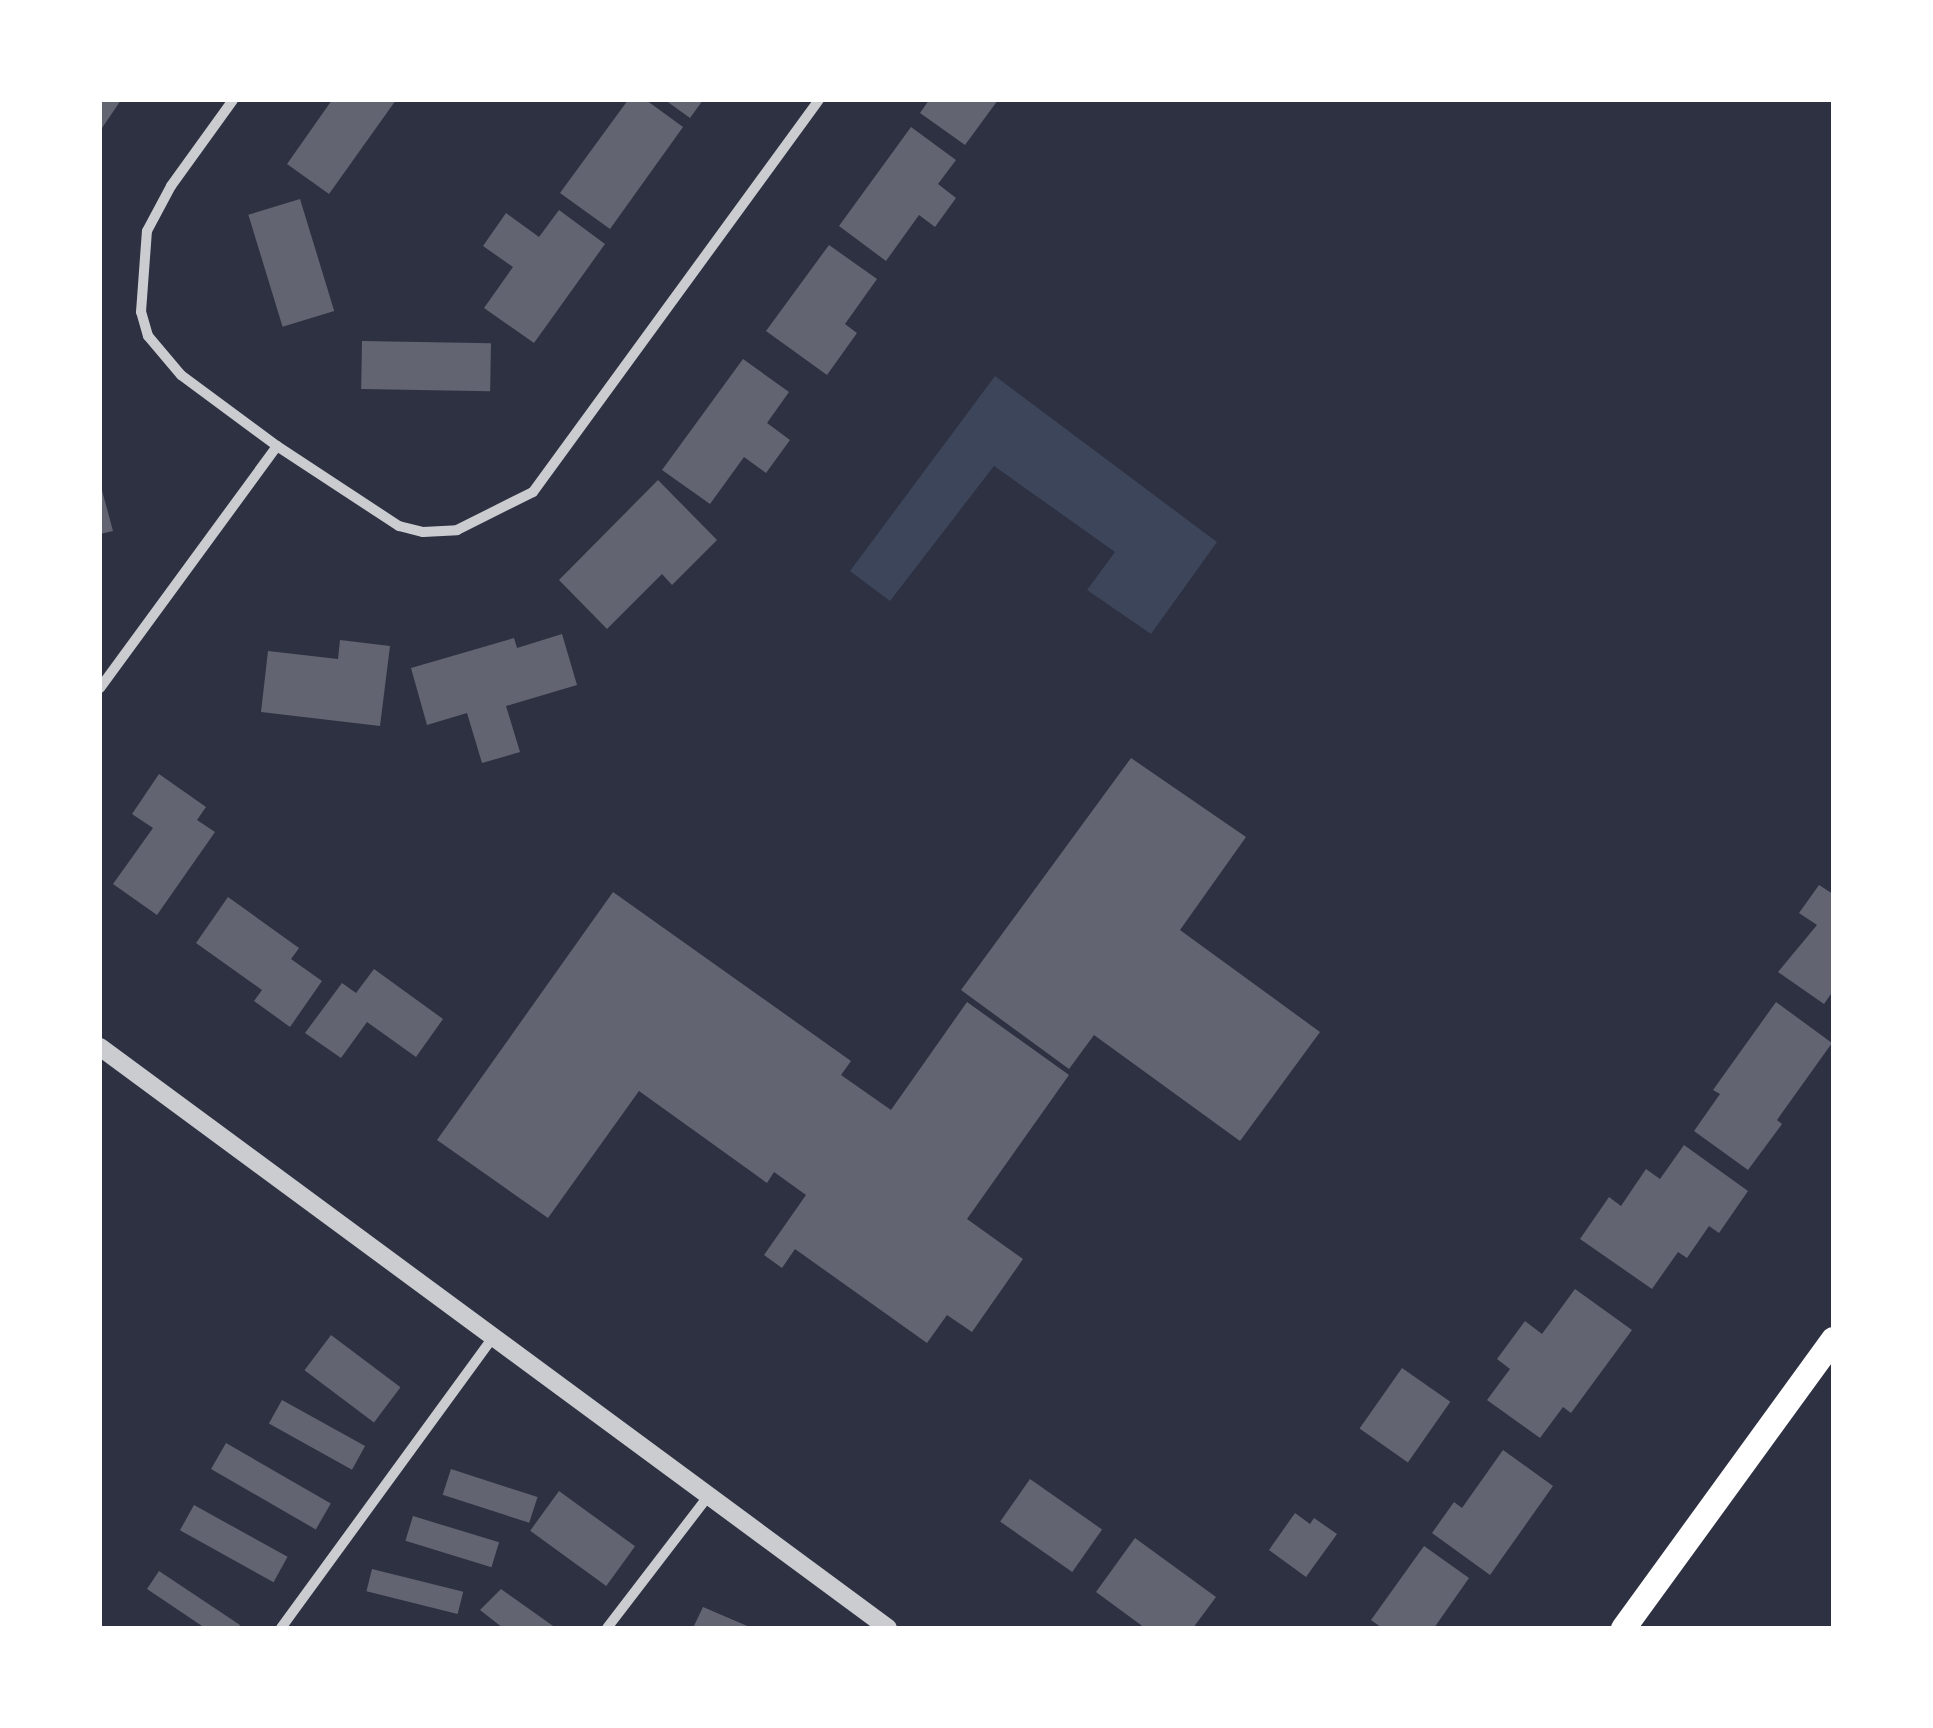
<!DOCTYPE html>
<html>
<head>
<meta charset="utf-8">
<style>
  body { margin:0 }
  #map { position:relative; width:1933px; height:1728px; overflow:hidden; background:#2d3142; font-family:Spectral,serif }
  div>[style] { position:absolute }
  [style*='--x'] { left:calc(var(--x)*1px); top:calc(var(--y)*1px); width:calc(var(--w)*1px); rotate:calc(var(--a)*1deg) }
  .green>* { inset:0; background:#3c4559 }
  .building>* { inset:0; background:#626471; transform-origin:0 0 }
  .minor>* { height:10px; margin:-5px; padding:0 5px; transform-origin:5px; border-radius:5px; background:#caccd0 }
  .tertiary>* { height:18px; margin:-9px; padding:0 9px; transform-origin:9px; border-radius:9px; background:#caccd0 }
  .primary>* { height:25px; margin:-12.5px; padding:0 12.5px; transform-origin:12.5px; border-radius:12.5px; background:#fff }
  span { translate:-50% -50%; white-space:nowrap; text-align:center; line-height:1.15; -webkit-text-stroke:8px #fff; paint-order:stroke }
  .frame { position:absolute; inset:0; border:102px solid #fff; pointer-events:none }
</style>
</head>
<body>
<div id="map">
  <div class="green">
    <div style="clip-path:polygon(995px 376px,1217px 542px,1151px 634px,1087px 590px,1115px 552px,994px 466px,890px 601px,850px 571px)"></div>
  </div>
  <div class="building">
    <div style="clip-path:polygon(100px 100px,121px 100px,100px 131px)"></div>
    <div style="clip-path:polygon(332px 100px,396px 100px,329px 194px,287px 164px)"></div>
    <div style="clip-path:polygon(628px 100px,646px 100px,683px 127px,610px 229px,560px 193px)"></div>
    <div style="clip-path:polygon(665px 100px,703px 100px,690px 118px)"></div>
    <div style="clip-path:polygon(929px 100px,998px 100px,965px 145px,920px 113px)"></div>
    <div style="clip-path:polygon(911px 127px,956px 160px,938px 184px,956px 198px,935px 227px,919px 215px,886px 261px,839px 226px)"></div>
    <div style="left:300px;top:199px;width:117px;height:54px;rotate:73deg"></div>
    <div style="clip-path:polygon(559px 210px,605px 244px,534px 343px,484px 308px,513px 267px,483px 246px,506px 213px,539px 237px)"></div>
    <div style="clip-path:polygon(829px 245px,877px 279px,845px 324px,857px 333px,827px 375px,766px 331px)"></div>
    <div style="left:362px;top:341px;width:129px;height:48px;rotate:1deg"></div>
    <div style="clip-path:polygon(743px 359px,789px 392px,767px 423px,790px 440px,766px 473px,744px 457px,710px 504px,662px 470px)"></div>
    <div style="clip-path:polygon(658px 480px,717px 540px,672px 585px,662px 574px,607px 629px,559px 580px)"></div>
    <div style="clip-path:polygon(100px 483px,113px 531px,100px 534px)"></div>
    <div style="clip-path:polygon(562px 634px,577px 685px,506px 706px,520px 752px,482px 763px,467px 713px,427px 725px,411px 668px,514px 638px,517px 648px)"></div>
    <div style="clip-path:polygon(340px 640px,390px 646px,380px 726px,261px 712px,268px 651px,338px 659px)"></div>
    <div style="clip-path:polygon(1131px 758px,1246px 837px,1180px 930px,1320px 1032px,1240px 1141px,1094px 1035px,1069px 1069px,961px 990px)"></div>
    <div style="clip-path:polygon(159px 774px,206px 807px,197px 820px,215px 832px,157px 915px,113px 884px,153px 828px,132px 814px)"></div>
    <div style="clip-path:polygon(1819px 885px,1833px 894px,1833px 991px,1824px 1004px,1778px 972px,1817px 925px,1799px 913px)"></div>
    <div style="clip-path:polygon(613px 892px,851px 1061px,841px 1075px,891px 1110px,967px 1002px,1069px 1075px,967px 1219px,1023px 1259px,972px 1332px,947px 1315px,927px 1343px,795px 1249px,782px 1268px,764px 1255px,806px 1195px,774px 1172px,767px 1183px,639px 1091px,548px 1218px,437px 1140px)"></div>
    <div style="clip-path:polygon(228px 897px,299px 948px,291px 959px,322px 981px,290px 1027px,254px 1001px,262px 990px,196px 943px)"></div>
    <div style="clip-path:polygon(374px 969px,443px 1019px,416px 1057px,367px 1022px,341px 1058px,305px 1033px,342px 983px,356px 993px)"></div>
    <div style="clip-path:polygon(1776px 1002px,1832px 1043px,1777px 1120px,1782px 1124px,1748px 1170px,1694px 1131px,1720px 1094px,1713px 1090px)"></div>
    <div style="clip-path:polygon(1684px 1145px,1748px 1191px,1719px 1233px,1709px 1226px,1687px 1258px,1678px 1252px,1652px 1289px,1580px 1239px,1609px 1197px,1621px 1206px,1646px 1169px,1660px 1179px)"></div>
    <div style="clip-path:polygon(1575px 1289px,1632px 1330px,1571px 1413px,1563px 1407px,1540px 1438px,1487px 1400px,1510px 1369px,1497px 1359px,1525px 1321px,1542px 1334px)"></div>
    <div style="left:331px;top:1335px;width:87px;height:44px;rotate:37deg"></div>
    <div style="left:1402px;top:1368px;width:59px;height:74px;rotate:35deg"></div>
    <div style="left:282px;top:1400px;width:95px;height:27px;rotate:29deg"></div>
    <div style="left:226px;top:1443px;width:121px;height:30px;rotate:30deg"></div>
    <div style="clip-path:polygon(1503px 1450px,1553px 1486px,1490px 1575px,1432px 1533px,1454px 1502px,1462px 1508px)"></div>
    <div style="left:451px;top:1469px;width:91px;height:27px;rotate:18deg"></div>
    <div style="left:1030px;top:1479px;width:88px;height:52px;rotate:35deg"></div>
    <div style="left:559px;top:1491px;width:94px;height:49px;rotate:36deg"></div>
    <div style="left:194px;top:1505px;width:107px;height:29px;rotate:29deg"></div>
    <div style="clip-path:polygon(1295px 1513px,1310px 1524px,1314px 1518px,1337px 1534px,1306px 1577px,1269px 1550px)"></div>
    <div style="left:413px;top:1516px;width:90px;height:26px;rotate:17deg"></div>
    <div style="clip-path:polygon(1135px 1538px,1216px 1597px,1193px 1628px,1145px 1628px,1096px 1592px)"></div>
    <div style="clip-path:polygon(1424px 1546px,1469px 1578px,1434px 1628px,1382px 1628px,1371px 1620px)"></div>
    <div style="left:372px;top:1569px;width:94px;height:23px;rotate:14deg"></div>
    <div style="clip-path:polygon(159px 1571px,240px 1625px,238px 1628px,205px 1628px,147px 1589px)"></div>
    <div style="clip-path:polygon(501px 1589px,556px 1628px,503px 1628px,480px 1610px)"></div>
    <div style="clip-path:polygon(703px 1607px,752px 1628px,693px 1628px)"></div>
  </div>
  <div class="minor">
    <div style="--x:277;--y:446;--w:146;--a:33.3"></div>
    <div style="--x:399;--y:526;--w:25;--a:14"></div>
    <div style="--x:423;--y:532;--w:34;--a:-3"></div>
    <div style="--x:457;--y:530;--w:85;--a:-26.6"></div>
    <div style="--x:533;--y:492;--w:485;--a:-53.9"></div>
    <div style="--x:100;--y:688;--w:300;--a:-53.8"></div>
    <div style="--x:277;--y:446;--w:119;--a:-143.5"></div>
    <div style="--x:181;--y:375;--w:51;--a:-130.2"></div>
    <div style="--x:148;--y:336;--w:25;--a:-106"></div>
    <div style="--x:141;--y:312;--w:81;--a:-85.8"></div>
    <div style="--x:147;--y:231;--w:51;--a:-61.9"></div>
    <div style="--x:171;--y:186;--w:106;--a:-54.2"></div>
    <div style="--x:281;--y:1628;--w:360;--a:-53.9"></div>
    <div style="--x:607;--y:1628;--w:168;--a:-52.5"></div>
  </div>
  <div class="tertiary">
    <div style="--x:100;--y:1047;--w:979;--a:36.4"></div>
  </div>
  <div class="primary">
    <div style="--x:1623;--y:1628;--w:357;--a:-54"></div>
  </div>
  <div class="frame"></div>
</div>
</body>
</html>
